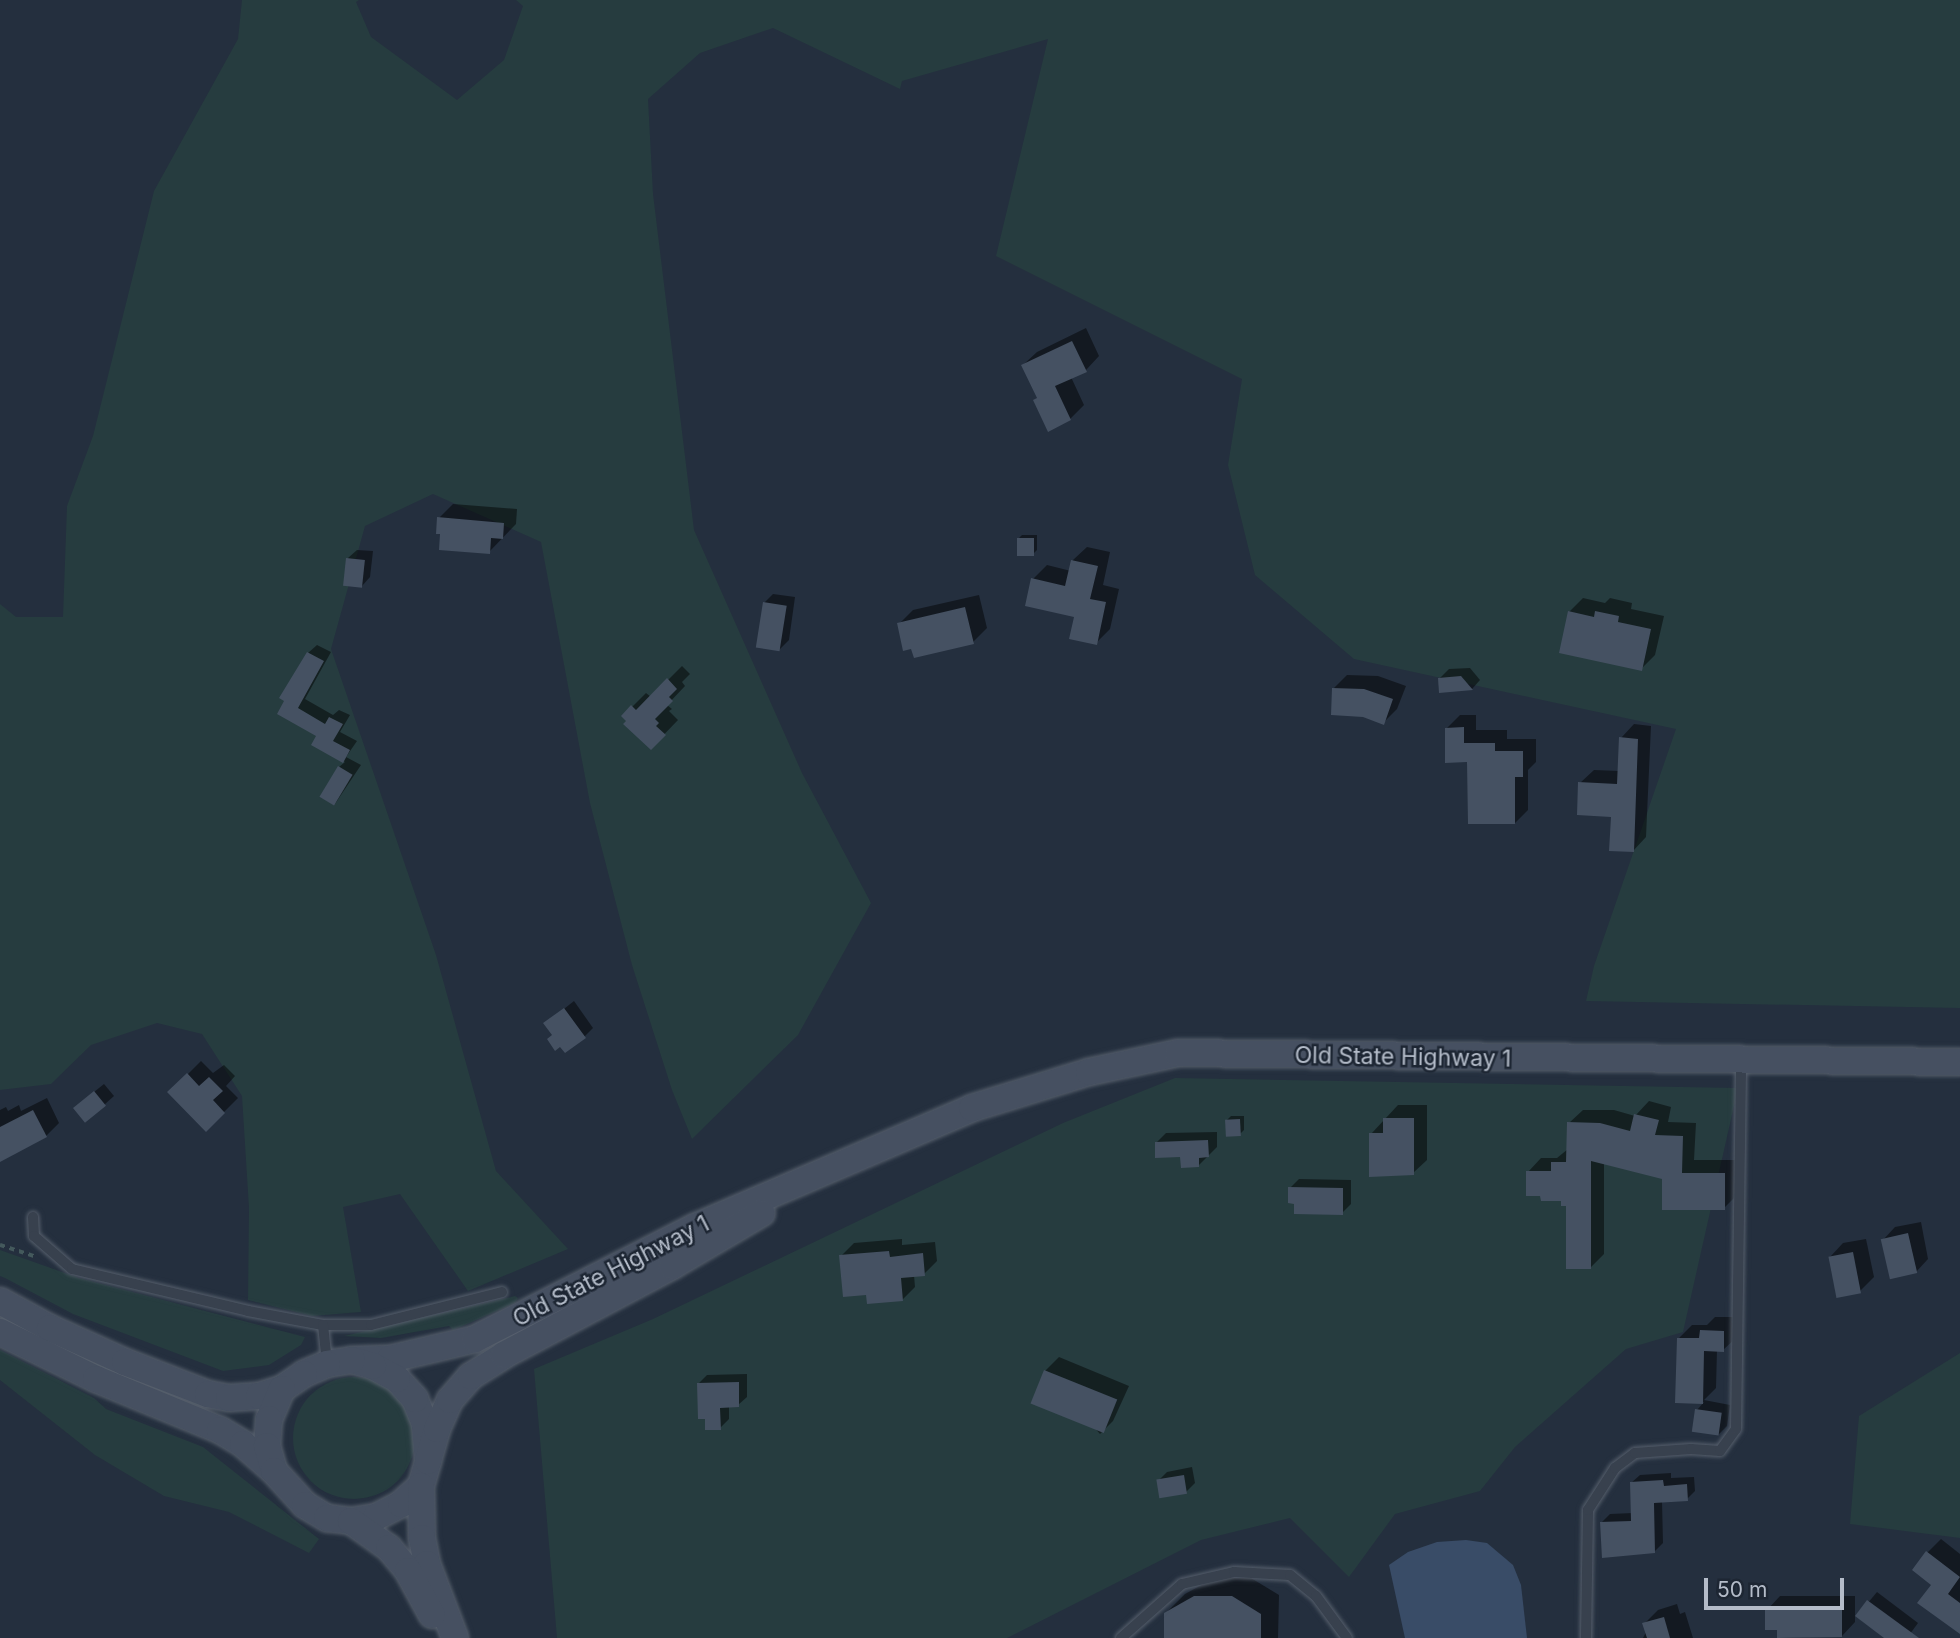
<!DOCTYPE html>
<html>
<head>
<meta charset="utf-8">
<style>
  body { margin:0 }
  #map { position:relative; width:1960px; height:1638px; overflow:hidden; background:#242f3e; font-family:Inter,sans-serif }
  div>[style] { position:absolute }
  [style*='--x'] { left:calc(var(--x)*1px); top:calc(var(--y)*1px); width:calc(var(--w)*1px); rotate:calc(var(--a)*1deg) }
  .green>* { inset:0; background:#263c3f }
  .round { border-radius:50% }
  .water>* { inset:0; background:#394c67 }
  .shadow>* { inset:0; background:#0007 }
  .building>* { inset:0; background:#455162; transform-origin:0 0 }
  .path>* { height:3.5px; margin-top:-1.75px; transform-origin:0; background:repeating-linear-gradient(90deg,#44595c 0 5px,transparent 0 10px) }
  .roads { filter:drop-shadow(0 0 2px #565f6c) drop-shadow(0 0 2px #565f6c) }
  .lane>* { height:10px; margin:-5px; padding:0 5px; transform-origin:5px; border-radius:5px; background:#38414e }
  .secondary>* { height:26px; margin:-13px; padding:0 13px; transform-origin:13px; border-radius:13px; background:#465061 }
  span { translate:-50% -50%; white-space:nowrap; text-align:center; line-height:1.15; -webkit-text-stroke:5px #1d2633; paint-order:stroke }
  .street-label { font-size:23px; color:#b4bcc9 }
  .scale { position:absolute; left:1704px; top:1578px; width:140px; height:32px; box-sizing:border-box; border:4px solid #b4bcc9; border-top:0; padding-left:9px; font-size:21px; line-height:24px; white-space:nowrap; color:#b4bcc9; -webkit-text-stroke:5px #1d2633; paint-order:stroke }
</style>
</head>
<body>
<div id="map">
  <div class="green">
    <div style="clip-path:polygon(242px 0,359px 0,356px 2px,371px 37px,457px 100px,504px 60px,523px 6px,516px 0,1960px 0,1960px 1008px,1586px 1001px,1594px 966px,1676px 729px,1354px 659px,1255px 575px,1228px 465px,1242px 379px,996px 256px,1048px 39px,902px 81px,900px 89px,773px 28px,700px 53px,648px 99px,653px 194px,694px 530px,802px 773px,871px 903px,798px 1035px,692px 1139px,672px 1090px,632px 965px,590px 803px,541px 542px,433px 494px,365px 526px,331px 649px,436px 955px,496px 1171px,568px 1249px,468px 1291px,400px 1194px,343px 1207px,361px 1312px,312px 1316px,248px 1300px,249px 1208px,242px 1096px,202px 1034px,157px 1023px,91px 1045px,51px 1084px,0 1090px,0 604px,16px 617px,63px 617px,67px 506px,93px 436px,154px 191px,238px 39px)"></div>
    <div style="clip-path:polygon(1175px 1078px,1738px 1088px,1683px 1332px,1626px 1349px,1515px 1447px,1480px 1491px,1395px 1514px,1349px 1577px,1290px 1518px,1201px 1540px,1007px 1638px,557px 1638px,534px 1369px,653px 1319px,1063px 1123px)"></div>
    <div style="clip-path:polygon(0 1250px,79px 1278px,305px 1337px,301px 1345px,269px 1365px,223px 1371px,73px 1314px,5px 1278px,0 1276px)"></div>
    <div style="clip-path:polygon(515px 1296px,518px 1298px,515px 1303px,453px 1330px,449px 1326px,381px 1338px,344px 1336px)"></div>
    <div style="clip-path:polygon(0 1350px,94px 1398px,106px 1409px,203px 1447px,319px 1539px,309px 1553px,229px 1512px,164px 1496px,95px 1455px,0 1380px)"></div>
    <div style="clip-path:polygon(1960px 1353px,1960px 1538px,1850px 1524px,1859px 1416px)"></div>
    <div class="round" style="left:293px;top:1377px;width:122px;height:122px"></div>
  </div>
  <div class="water">
    <div style="clip-path:polygon(1466px 1540px,1487px 1543px,1513px 1565px,1521px 1585px,1527px 1638px,1405px 1638px,1389px 1565px,1408px 1552px,1437px 1542px)"></div>
  </div>
  <div class="shadow">
    <div style="clip-path:polygon(1086px 328px,1099px 356px,1086px 370px,1071px 377px,1084px 405px,1070px 419px,1039px 397px,1023px 365px,1037px 352px)"></div>
    <div style="clip-path:polygon(453px 504px,517px 509px,516px 524px,489px 552px,442px 533px,439px 518px)"></div>
    <div style="clip-path:polygon(1022px 535px,1037px 535px,1037px 550px,1033px 554px,1018px 539px)"></div>
    <div style="clip-path:polygon(1087px 547px,1110px 552px,1103px 585px,1119px 589px,1110px 629px,1096px 643px,1076px 616px,1033px 579px,1047px 565px,1071px 571px,1073px 560px)"></div>
    <div style="clip-path:polygon(357px 550px,373px 551px,370px 577px,362px 586px,348px 558px)"></div>
    <div style="clip-path:polygon(773px 594px,795px 597px,789px 640px,780px 649px,764px 603px)"></div>
    <div style="clip-path:polygon(979px 595px,987px 628px,973px 642px,899px 624px,913px 610px)"></div>
    <div style="clip-path:polygon(1583px 598px,1605px 603px,1610px 598px,1632px 603px,1631px 609px,1664px 616px,1655px 655px,1641px 669px,1569px 612px)"></div>
    <div style="clip-path:polygon(317px 645px,331px 652px,305px 699px,333px 715px,339px 710px,350px 715px,340px 732px,357px 741px,346px 757px,361px 765px,335px 804px,339px 767px,345px 762px,313px 744px,318px 735px,279px 714px,308px 653px)"></div>
    <div style="clip-path:polygon(682px 666px,690px 674px,682px 682px,685px 686px,667px 705px,672px 709px,669px 711px,678px 720px,651px 748px,623px 716px,646px 693px,651px 697px)"></div>
    <div style="clip-path:polygon(1470px 668px,1480px 680px,1472px 689px,1441px 691px,1440px 678px,1449px 669px)"></div>
    <div style="clip-path:polygon(1347px 675px,1378px 676px,1406px 686px,1397px 709px,1383px 723px,1334px 688px)"></div>
    <div style="clip-path:polygon(1460px 715px,1476px 715px,1476px 730px,1507px 730px,1507px 739px,1536px 739px,1536px 762px,1528px 770px,1528px 810px,1515px 823px,1447px 728px)"></div>
    <div style="clip-path:polygon(1634px 724px,1651px 726px,1646px 837px,1633px 851px,1613px 815px,1580px 783px,1594px 770px,1619px 771px,1621px 738px)"></div>
    <div style="clip-path:polygon(574px 1001px,593px 1028px,585px 1036px,553px 1035px,545px 1024px)"></div>
    <div style="clip-path:polygon(201px 1061px,213px 1073px,224px 1065px,235px 1076px,226px 1086px,238px 1098px,206px 1130px,169px 1093px)"></div>
    <div style="clip-path:polygon(104px 1084px,114px 1096px,86px 1121px,84px 1100px)"></div>
    <div style="clip-path:polygon(47px 1098px,59px 1123px,46px 1136px,0 1160px,0 1110px,6px 1107px,8px 1111px,19px 1105px,21px 1111px)"></div>
    <div style="clip-path:polygon(1649px 1101px,1671px 1107px,1668px 1122px,1696px 1123px,1694px 1160px,1738px 1160px,1737px 1195px,1724px 1208px,1664px 1178px,1604px 1162px,1604px 1254px,1591px 1267px,1567px 1205px,1528px 1172px,1541px 1158px,1557px 1158px,1568px 1149px,1569px 1123px,1583px 1110px,1614px 1110px,1635px 1116px)"></div>
    <div style="clip-path:polygon(1398px 1105px,1427px 1105px,1427px 1160px,1413px 1173px,1371px 1134px)"></div>
    <div style="clip-path:polygon(1231px 1116px,1244px 1116px,1244px 1130px,1240px 1134px,1227px 1120px)"></div>
    <div style="clip-path:polygon(1217px 1132px,1217px 1147px,1199px 1165px,1157px 1142px,1166px 1133px)"></div>
    <div style="clip-path:polygon(1299px 1179px,1351px 1180px,1351px 1204px,1342px 1213px,1296px 1202px,1290px 1188px)"></div>
    <div style="clip-path:polygon(1921px 1222px,1928px 1259px,1916px 1272px,1883px 1240px,1895px 1227px)"></div>
    <div style="clip-path:polygon(902px 1239px,902px 1245px,935px 1242px,937px 1261px,924px 1274px,914px 1275px,915px 1287px,902px 1300px,867px 1293px,841px 1256px,854px 1243px)"></div>
    <div style="clip-path:polygon(1866px 1239px,1874px 1277px,1860px 1291px,1830px 1257px,1843px 1243px)"></div>
    <div style="clip-path:polygon(1715px 1317px,1737px 1317px,1737px 1337px,1723px 1350px,1717px 1350px,1716px 1388px,1704px 1400px,1730px 1405px,1727px 1426px,1718px 1435px,1697px 1410px,1704px 1402px,1677px 1401px,1679px 1338px,1692px 1325px,1707px 1325px)"></div>
    <div style="clip-path:polygon(1059px 1357px,1129px 1386px,1113px 1421px,1100px 1434px,1045px 1371px)"></div>
    <div style="clip-path:polygon(747px 1374px,747px 1397px,738px 1405px,729px 1406px,729px 1419px,720px 1428px,707px 1418px,698px 1384px,707px 1375px)"></div>
    <div style="clip-path:polygon(1192px 1467px,1195px 1483px,1186px 1492px,1158px 1481px,1167px 1472px)"></div>
    <div style="clip-path:polygon(1671px 1473px,1671px 1478px,1694px 1477px,1695px 1491px,1687px 1499px,1662px 1501px,1663px 1543px,1655px 1551px,1602px 1522px,1610px 1514px,1633px 1513px,1631px 1483px,1640px 1475px)"></div>
    <div style="clip-path:polygon(1941px 1539px,1960px 1554px,1960px 1632px,1934px 1584px,1927px 1553px)"></div>
    <div style="clip-path:polygon(1214px 1578px,1251px 1578px,1279px 1595px,1278px 1638px,1166px 1638px,1166px 1613px,1185px 1594px)"></div>
    <div style="clip-path:polygon(1877px 1592px,1918px 1623px,1907px 1638px,1887px 1638px,1857px 1616px)"></div>
    <div style="clip-path:polygon(1780px 1596px,1855px 1596px,1855px 1622px,1842px 1636px,1779px 1638px,1779px 1628px,1767px 1610px)"></div>
    <div style="clip-path:polygon(1677px 1604px,1680px 1614px,1685px 1612px,1693px 1638px,1643px 1638px,1646px 1632px,1644px 1624px,1658px 1610px)"></div>
  </div>
  <div class="building">
    <div style="clip-path:polygon(1072px 341px,1087px 372px,1055px 386px,1071px 420px,1048px 432px,1033px 400px,1037px 398px,1021px 365px)"></div>
    <div style="clip-path:polygon(437px 517px,504px 523px,503px 539px,491px 538px,490px 554px,439px 550px,440px 534px,436px 534px)"></div>
    <div style="left:1017px;top:538px;width:17px;height:18px"></div>
    <div style="left:346px;top:558px;width:19px;height:28px;rotate:6deg"></div>
    <div style="clip-path:polygon(1071px 560px,1098px 566px,1090px 599px,1106px 602px,1097px 645px,1069px 639px,1074px 617px,1025px 606px,1031px 578px,1065px 586px)"></div>
    <div style="left:763px;top:602px;width:24px;height:46px;rotate:9deg"></div>
    <div style="clip-path:polygon(965px 607px,974px 644px,914px 658px,911px 649px,903px 651px,897px 623px)"></div>
    <div style="clip-path:polygon(1568px 611px,1594px 617px,1595px 611px,1619px 616px,1618px 622px,1651px 629px,1642px 671px,1559px 653px)"></div>
    <div style="clip-path:polygon(307px 652px,324px 661px,298px 708px,325px 724px,329px 717px,343px 724px,333px 741px,350px 750px,343px 763px,311px 745px,316px 736px,277px 714px,284px 701px,279px 698px)"></div>
    <div style="clip-path:polygon(1461px 676px,1473px 690px,1439px 693px,1438px 678px)"></div>
    <div style="clip-path:polygon(667px 678px,677px 689px,669px 697px,673px 701px,655px 719px,659px 723px,656px 726px,666px 735px,651px 750px,623px 724px,626px 721px,621px 716px,631px 705px,636px 710px)"></div>
    <div style="clip-path:polygon(1332px 688px,1364px 689px,1393px 699px,1384px 725px,1363px 717px,1331px 715px)"></div>
    <div style="clip-path:polygon(1464px 727px,1464px 743px,1495px 743px,1495px 751px,1523px 751px,1523px 777px,1515px 777px,1515px 824px,1468px 824px,1467px 762px,1445px 763px,1445px 728px)"></div>
    <div style="clip-path:polygon(1619px 737px,1638px 739px,1634px 852px,1609px 851px,1611px 817px,1577px 815px,1578px 782px,1617px 784px)"></div>
    <div style="left:338px;top:766px;width:17px;height:36px;rotate:31deg"></div>
    <div style="clip-path:polygon(564px 1008px,586px 1038px,565px 1053px,560px 1047px,555px 1051px,547px 1039px,552px 1035px,543px 1023px)"></div>
    <div style="clip-path:polygon(187px 1073px,199px 1086px,209px 1077px,223px 1091px,213px 1100px,225px 1113px,206px 1132px,167px 1092px)"></div>
    <div style="left:94px;top:1091px;width:19px;height:27px;rotate:51deg"></div>
    <div style="clip-path:polygon(33px 1110px,47px 1137px,0 1162px,0 1127px)"></div>
    <div style="clip-path:polygon(1634px 1114px,1659px 1120px,1655px 1135px,1683px 1136px,1682px 1173px,1725px 1173px,1725px 1210px,1662px 1210px,1662px 1179px,1591px 1161px,1591px 1269px,1566px 1269px,1566px 1206px,1561px 1206px,1561px 1201px,1541px 1201px,1540px 1196px,1526px 1196px,1526px 1171px,1551px 1171px,1551px 1162px,1566px 1162px,1567px 1122px,1600px 1123px,1630px 1131px)"></div>
    <div style="clip-path:polygon(1383px 1118px,1414px 1118px,1414px 1175px,1369px 1177px,1369px 1133px,1383px 1133px)"></div>
    <div style="left:1240px;top:1119px;width:17px;height:15px;rotate:87deg"></div>
    <div style="clip-path:polygon(1208px 1140px,1209px 1157px,1199px 1158px,1199px 1167px,1181px 1168px,1180px 1157px,1155px 1158px,1155px 1142px)"></div>
    <div style="clip-path:polygon(1288px 1187px,1343px 1188px,1343px 1215px,1294px 1214px,1294px 1204px,1288px 1203px)"></div>
    <div style="left:1908px;top:1233px;width:41px;height:28px;rotate:77deg"></div>
    <div style="clip-path:polygon(889px 1251px,890px 1257px,923px 1253px,925px 1276px,901px 1278px,903px 1301px,867px 1304px,866px 1295px,843px 1297px,839px 1255px)"></div>
    <div style="left:1853px;top:1252px;width:42px;height:25px;rotate:79deg"></div>
    <div style="clip-path:polygon(1700px 1330px,1724px 1331px,1724px 1352px,1704px 1351px,1703px 1404px,1675px 1403px,1677px 1338px,1699px 1338px)"></div>
    <div style="left:1044px;top:1370px;width:79px;height:36px;rotate:22deg"></div>
    <div style="clip-path:polygon(739px 1382px,739px 1407px,720px 1408px,721px 1430px,705px 1430px,705px 1419px,698px 1419px,697px 1383px)"></div>
    <div style="left:1695px;top:1409px;width:27px;height:23px;rotate:8deg"></div>
    <div style="left:1184px;top:1475px;width:19px;height:28px;rotate:81deg"></div>
    <div style="clip-path:polygon(1663px 1480px,1664px 1486px,1687px 1484px,1688px 1501px,1654px 1503px,1655px 1553px,1602px 1558px,1600px 1522px,1631px 1521px,1630px 1482px)"></div>
    <div style="clip-path:polygon(1926px 1551px,1960px 1577px,1948px 1594px,1960px 1603px,1960px 1634px,1917px 1603px,1931px 1585px,1912px 1570px)"></div>
    <div style="clip-path:polygon(1194px 1596px,1232px 1596px,1261px 1614px,1261px 1638px,1164px 1638px,1164px 1613px)"></div>
    <div style="clip-path:polygon(1867px 1600px,1919px 1638px,1884px 1638px,1855px 1616px)"></div>
    <div style="clip-path:polygon(1765px 1609px,1842px 1609px,1842px 1637px,1777px 1638px,1777px 1630px,1765px 1630px)"></div>
    <div style="clip-path:polygon(1664px 1617px,1670px 1638px,1647px 1638px,1642px 1623px)"></div>
  </div>
  <div class="path">
    <div style="--x:0;--y:1245;--w:36;--a:18"></div>
  </div>
  <div class="roads">
    <div class="lane">
      <div style="--x:33;--y:1217;--w:19;--a:87"></div>
      <div style="--x:34;--y:1236;--w:50;--a:41"></div>
      <div style="--x:72;--y:1269;--w:181;--a:13.4"></div>
      <div style="--x:248;--y:1311;--w:76;--a:10.6"></div>
      <div style="--x:323;--y:1325;--w:48;--a:0"></div>
      <div style="--x:371;--y:1325;--w:135;--a:-14.1"></div>
      <div style="--x:323;--y:1325;--w:38;--a:84"></div>
      <div style="--x:1121;--y:1638;--w:81;--a:-41.5"></div>
      <div style="--x:1182;--y:1584;--w:53;--a:-13"></div>
      <div style="--x:1234;--y:1572;--w:56;--a:3.1"></div>
      <div style="--x:1290;--y:1575;--w:33;--a:39"></div>
      <div style="--x:1316;--y:1596;--w:52;--a:53.6"></div>
      <div style="--x:1586;--y:1638;--w:128;--a:-89.1"></div>
      <div style="--x:1588;--y:1510;--w:50;--a:-57.3"></div>
      <div style="--x:1615;--y:1468;--w:25;--a:-37"></div>
      <div style="--x:1635;--y:1453;--w:56;--a:-4.1"></div>
      <div style="--x:1691;--y:1449;--w:29;--a:4"></div>
      <div style="--x:1720;--y:1451;--w:27;--a:-54"></div>
      <div style="--x:1736;--y:1429;--w:369;--a:-89.2"></div>
    </div>
    <div class="secondary">
      <div style="--x:0;--y:1301;--w:57;--a:28.4"></div>
      <div style="--x:50;--y:1328;--w:82;--a:24.4"></div>
      <div style="--x:125;--y:1362;--w:89;--a:21.1"></div>
      <div style="--x:208;--y:1394;--w:21;--a:11"></div>
      <div style="--x:229;--y:1398;--w:30;--a:-4"></div>
      <div style="--x:259;--y:1396;--w:24;--a:-17"></div>
      <div style="--x:0;--y:1332;--w:107;--a:26.1"></div>
      <div style="--x:96;--y:1379;--w:134;--a:22.4"></div>
      <div style="--x:220;--y:1430;--w:27;--a:31"></div>
      <div style="--x:243;--y:1444;--w:41;--a:41.1"></div>
      <div style="--x:352;--y:1360;--w:38;--a:-2"></div>
      <div style="--x:390;--y:1359;--w:87;--a:-13.2"></div>
      <div style="--x:475;--y:1339;--w:247;--a:-27"></div>
      <div style="--x:695;--y:1227;--w:301;--a:-23.2"></div>
      <div style="--x:972;--y:1108;--w:122;--a:-17.1"></div>
      <div style="--x:1089;--y:1072;--w:91;--a:-12.1"></div>
      <div style="--x:1178;--y:1053;--w:782;--a:0.66"></div>
      <div style="--x:428;--y:1461;--w:37;--a:-95"></div>
      <div style="--x:425;--y:1424;--w:27;--a:-112"></div>
      <div style="--x:415;--y:1399;--w:27;--a:-132"></div>
      <div style="--x:397;--y:1379;--w:27;--a:-152"></div>
      <div style="--x:373;--y:1366;--w:22;--a:-164"></div>
      <div style="--x:352;--y:1360;--w:25;--a:171"></div>
      <div style="--x:327;--y:1364;--w:25;--a:157"></div>
      <div style="--x:304;--y:1374;--w:27;--a:146"></div>
      <div style="--x:282;--y:1389;--w:33;--a:113"></div>
      <div style="--x:269;--y:1419;--w:27;--a:94"></div>
      <div style="--x:267;--y:1446;--w:26;--a:74"></div>
      <div style="--x:274;--y:1471;--w:46;--a:47.6"></div>
      <div style="--x:305;--y:1505;--w:26;--a:31"></div>
      <div style="--x:327;--y:1518;--w:24;--a:7"></div>
      <div style="--x:351;--y:1521;--w:25;--a:-9"></div>
      <div style="--x:376;--y:1517;--w:28;--a:-27"></div>
      <div style="--x:401;--y:1504;--w:27;--a:-42"></div>
      <div style="--x:421;--y:1486;--w:26;--a:-74"></div>
      <div style="--x:428;--y:1461;--w:33;--a:-74"></div>
      <div style="--x:437;--y:1429;--w:32;--a:-66"></div>
      <div style="--x:450;--y:1400;--w:32;--a:-49"></div>
      <div style="--x:471;--y:1376;--w:39;--a:-32"></div>
      <div style="--x:504;--y:1355;--w:190;--a:-27.9"></div>
      <div style="--x:672;--y:1266;--w:104;--a:-30.5"></div>
      <div style="--x:421;--y:1486;--w:52;--a:88.9"></div>
      <div style="--x:422;--y:1538;--w:26;--a:79"></div>
      <div style="--x:427;--y:1564;--w:79;--a:69.3"></div>
      <div style="--x:351;--y:1521;--w:47;--a:35.4"></div>
      <div style="--x:389;--y:1548;--w:30;--a:50"></div>
      <div style="--x:408;--y:1571;--w:50;--a:61.4"></div>
    </div>
  </div>
  <div class="street-label">
    <span style="left:1403px;top:1057px;rotate:1deg">Old State Highway 1</span>
    <span style="left:611px;top:1271px;rotate:-27deg">Old State Highway 1</span>
  </div>
  <div class="scale">50 m</div>
</div>
</body>
</html>
